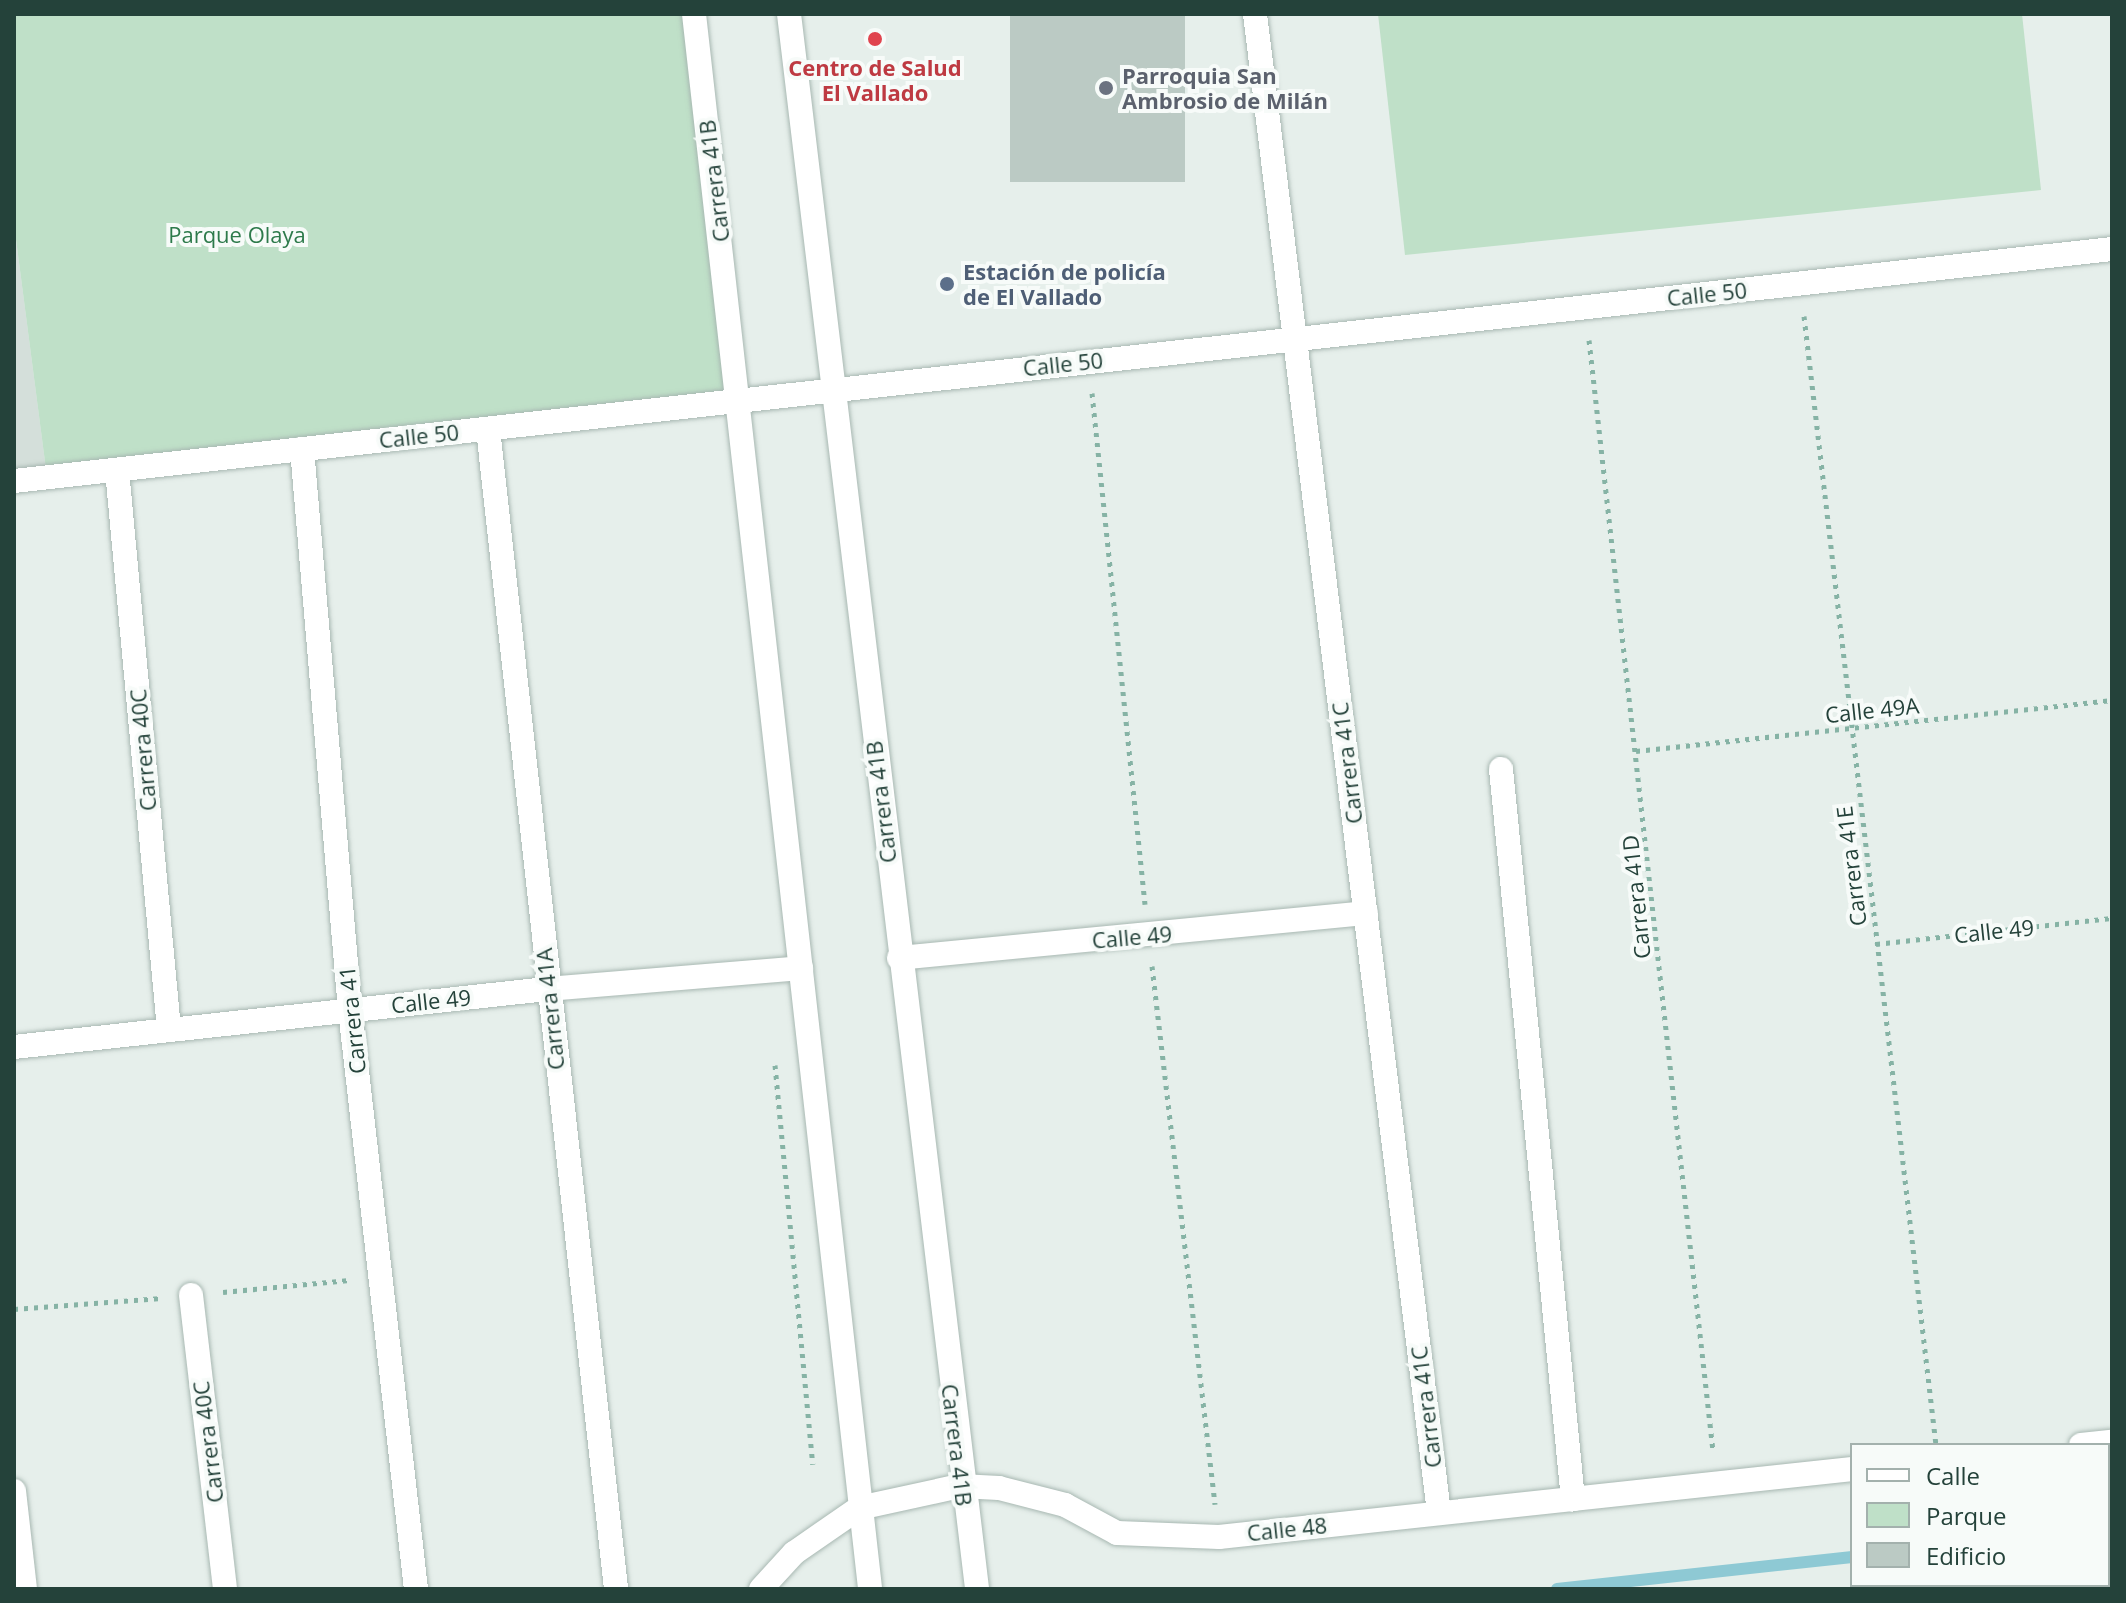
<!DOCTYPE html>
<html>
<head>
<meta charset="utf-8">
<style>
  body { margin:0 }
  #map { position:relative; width:2126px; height:1603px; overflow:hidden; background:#e6efeb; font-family:"Open Sans",sans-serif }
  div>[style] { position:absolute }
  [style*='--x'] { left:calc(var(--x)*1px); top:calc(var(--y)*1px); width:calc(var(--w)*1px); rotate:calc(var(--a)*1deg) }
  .built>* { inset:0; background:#d4dfda }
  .green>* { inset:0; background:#bfe0c8 }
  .stream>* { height:12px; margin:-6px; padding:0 6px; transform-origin:6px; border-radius:6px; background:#8ec9d4 }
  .building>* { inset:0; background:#bbcac4; transform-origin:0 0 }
  .path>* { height:5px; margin-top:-2.5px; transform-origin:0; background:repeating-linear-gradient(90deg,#86b3a5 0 4px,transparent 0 10px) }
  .roads { filter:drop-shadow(0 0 2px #a8b8b2) drop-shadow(0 0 2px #a8b8b2) }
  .minor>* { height:24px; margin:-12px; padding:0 12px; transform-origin:12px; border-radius:12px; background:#fff }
  .dots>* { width:22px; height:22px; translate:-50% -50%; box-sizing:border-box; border:4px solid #f7fbf9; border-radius:50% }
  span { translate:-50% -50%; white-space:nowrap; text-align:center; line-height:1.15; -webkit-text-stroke:8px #f7fbf9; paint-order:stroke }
  .health-label { font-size:22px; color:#be3a42; font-weight:700 }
  .worship-label { font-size:22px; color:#5b616d; font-weight:700 }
  .left { translate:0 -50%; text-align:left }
  .street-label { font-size:22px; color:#24423a }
  .park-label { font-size:22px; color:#2d7a4b }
  .service-label { font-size:22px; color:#4e5e75; font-weight:700 }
  .frame { position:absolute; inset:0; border:16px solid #24423a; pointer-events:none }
  .legend { position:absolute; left:1850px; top:1443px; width:260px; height:144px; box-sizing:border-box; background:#f7fbf9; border:2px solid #a3b1ad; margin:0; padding:10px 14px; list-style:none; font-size:24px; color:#24423a }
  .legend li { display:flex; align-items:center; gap:16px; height:40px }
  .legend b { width:40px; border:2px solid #a3b1ad }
</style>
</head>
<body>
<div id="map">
  <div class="built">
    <div style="clip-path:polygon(14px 224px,47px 477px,14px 481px)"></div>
  </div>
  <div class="green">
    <div style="clip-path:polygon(14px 14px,694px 14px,740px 400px,47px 477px,14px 224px)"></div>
    <div style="clip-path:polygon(1378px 14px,2022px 14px,2041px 190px,1405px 255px)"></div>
  </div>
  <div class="stream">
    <div style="--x:2108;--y:1529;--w:4;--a:0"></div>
    <div style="--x:1557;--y:1589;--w:297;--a:-6.2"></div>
  </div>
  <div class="building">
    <div style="left:1010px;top:14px;width:175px;height:168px"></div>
  </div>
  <div class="path">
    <div style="--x:1804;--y:316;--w:1137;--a:83.33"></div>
    <div style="--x:1589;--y:340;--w:1118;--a:83.63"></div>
    <div style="--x:1092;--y:393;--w:514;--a:84.08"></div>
    <div style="--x:1636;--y:751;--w:479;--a:-6.1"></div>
    <div style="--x:1876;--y:944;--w:237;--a:-6.3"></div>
    <div style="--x:1152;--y:966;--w:542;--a:83.32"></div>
    <div style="--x:775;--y:1065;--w:401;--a:84.6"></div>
    <div style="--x:223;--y:1292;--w:127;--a:-5.4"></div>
    <div style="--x:14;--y:1309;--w:148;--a:-4.3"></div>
  </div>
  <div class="roads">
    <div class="minor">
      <div style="--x:694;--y:14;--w:1585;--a:83.62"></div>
      <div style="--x:789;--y:14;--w:1586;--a:83.19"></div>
      <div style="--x:1255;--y:14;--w:1510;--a:83"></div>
      <div style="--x:488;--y:429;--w:1167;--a:83.7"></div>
      <div style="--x:302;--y:449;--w:563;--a:85.11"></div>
      <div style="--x:350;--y:1010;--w:583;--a:83.5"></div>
      <div style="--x:117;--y:470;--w:562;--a:84.69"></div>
      <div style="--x:14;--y:481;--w:2111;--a:-6.31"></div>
      <div style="--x:1501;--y:769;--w:734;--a:84.37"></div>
      <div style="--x:899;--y:958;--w:469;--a:-5.5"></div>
      <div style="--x:14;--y:1047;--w:536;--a:-6.21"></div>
      <div style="--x:547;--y:989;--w:255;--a:-4.7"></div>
      <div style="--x:191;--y:1295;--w:296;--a:83.4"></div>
      <div style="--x:2081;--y:1445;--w:31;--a:-6"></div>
      <div style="--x:14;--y:1491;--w:99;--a:83.6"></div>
      <div style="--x:761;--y:1589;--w:49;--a:-47.5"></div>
      <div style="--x:794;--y:1553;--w:79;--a:-34.7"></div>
      <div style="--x:859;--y:1508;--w:103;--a:-12.3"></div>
      <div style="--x:960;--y:1486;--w:39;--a:3"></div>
      <div style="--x:999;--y:1488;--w:68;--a:14.4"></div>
      <div style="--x:1065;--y:1505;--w:59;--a:28.3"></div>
      <div style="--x:1117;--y:1533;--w:102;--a:2.2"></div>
      <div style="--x:1219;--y:1537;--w:637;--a:-6.13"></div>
    </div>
  </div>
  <div class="dots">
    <div style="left:875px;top:39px;background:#e0444e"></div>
    <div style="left:1106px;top:88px;background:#6b7280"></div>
    <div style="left:947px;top:284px;background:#5c6f8a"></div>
  </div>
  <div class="health-label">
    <span style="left:875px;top:80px">Centro de Salud<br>El Vallado</span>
  </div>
  <div class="worship-label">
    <span class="left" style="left:1122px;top:88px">Parroquia San<br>Ambrosio de Milán</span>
  </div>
  <div class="street-label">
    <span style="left:714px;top:181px;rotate:-97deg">Carrera 41B</span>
    <span style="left:1707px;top:294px;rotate:-6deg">Calle 50</span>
    <span style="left:1063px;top:364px;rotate:-6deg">Calle 50</span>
    <span style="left:419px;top:436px;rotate:-6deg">Calle 50</span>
    <span style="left:1872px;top:710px;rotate:-6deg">Calle 49A</span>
    <span style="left:143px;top:750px;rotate:-95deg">Carrera 40C</span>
    <span style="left:1347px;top:763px;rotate:-97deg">Carrera 41C</span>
    <span style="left:881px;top:802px;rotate:-97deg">Carrera 41B</span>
    <span style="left:1851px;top:866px;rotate:-97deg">Carrera 41E</span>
    <span style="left:1636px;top:897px;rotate:-96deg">Carrera 41D</span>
    <span style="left:1994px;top:931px;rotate:-6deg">Calle 49</span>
    <span style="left:1132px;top:937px;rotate:-5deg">Calle 49</span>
    <span style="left:431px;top:1001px;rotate:-6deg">Calle 49</span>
    <span style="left:550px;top:1009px;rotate:-96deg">Carrera 41A</span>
    <span style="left:352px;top:1020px;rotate:-96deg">Carrera 41</span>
    <span style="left:1426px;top:1407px;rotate:-97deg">Carrera 41C</span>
    <span style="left:208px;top:1442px;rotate:-97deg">Carrera 40C</span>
    <span style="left:957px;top:1445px;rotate:83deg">Carrera 41B</span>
    <span style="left:1287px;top:1529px;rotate:-6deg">Calle 48</span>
  </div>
  <div class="park-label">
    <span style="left:237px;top:235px">Parque Olaya</span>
  </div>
  <div class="service-label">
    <span class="left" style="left:963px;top:284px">Estación de policía<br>de El Vallado</span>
  </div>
  <div class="frame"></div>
  <ul class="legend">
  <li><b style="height:10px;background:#fff"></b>Calle</li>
  <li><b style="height:22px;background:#bfe0c8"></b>Parque</li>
  <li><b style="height:22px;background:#bbcac4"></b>Edificio</li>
  </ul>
</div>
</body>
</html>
